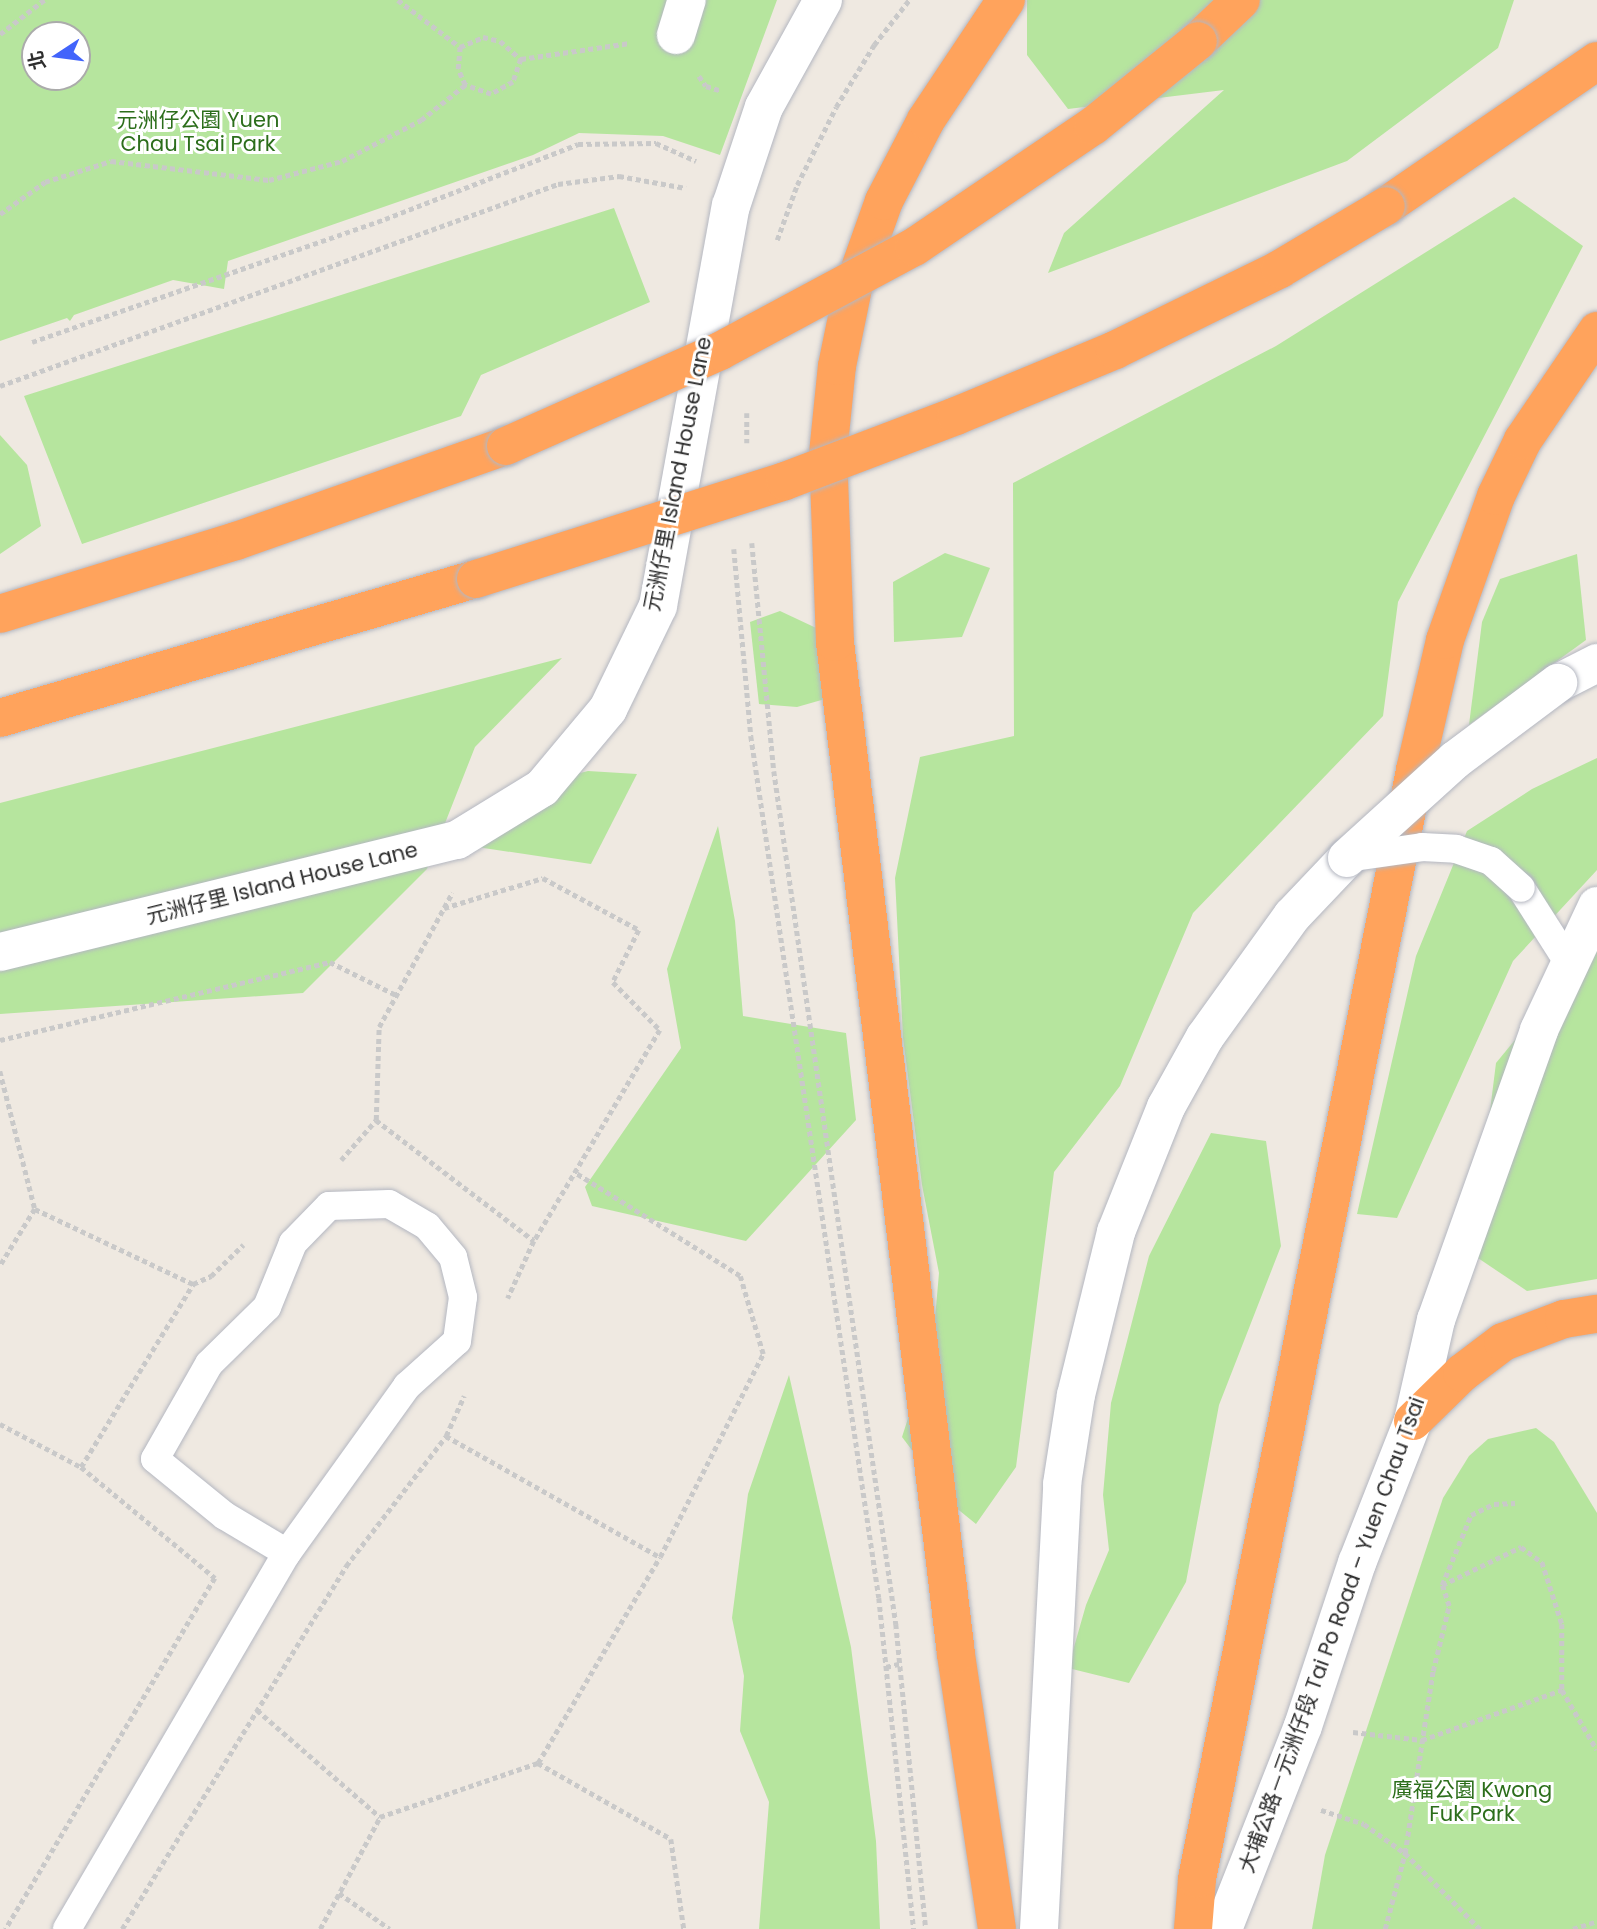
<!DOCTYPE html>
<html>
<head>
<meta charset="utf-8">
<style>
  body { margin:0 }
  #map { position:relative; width:1597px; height:1929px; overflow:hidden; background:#efe9e1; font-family:Poppins,"Noto Sans TC",sans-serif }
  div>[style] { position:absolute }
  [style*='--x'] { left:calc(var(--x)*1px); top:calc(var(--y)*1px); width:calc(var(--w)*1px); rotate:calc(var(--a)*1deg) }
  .green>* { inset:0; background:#b6e59e }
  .path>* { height:4.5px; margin-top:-2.25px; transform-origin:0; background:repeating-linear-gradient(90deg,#c9c9c9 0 5px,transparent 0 8.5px) }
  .roads { filter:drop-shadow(0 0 2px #b4b7c1) drop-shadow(0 0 2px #b4b7c1) }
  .lane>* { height:28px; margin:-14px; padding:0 14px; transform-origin:14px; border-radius:14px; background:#fff }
  .street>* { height:38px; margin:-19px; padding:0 19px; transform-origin:19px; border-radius:19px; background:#fff }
  .secondary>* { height:38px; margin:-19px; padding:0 19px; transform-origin:19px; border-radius:19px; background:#fff }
  .highway>* { height:38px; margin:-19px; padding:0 19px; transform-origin:19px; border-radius:19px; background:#ffa35c }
  .bridges { filter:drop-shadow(0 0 2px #b4b7c1) drop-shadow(0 0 2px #b4b7c1) }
  .lane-bridge>* { height:28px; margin:-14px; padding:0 14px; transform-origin:14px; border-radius:14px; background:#fff }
  .secondary-bridge>* { height:38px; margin:-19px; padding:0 19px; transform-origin:19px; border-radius:19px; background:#fff }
  .highway-bridge>* { height:38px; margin:-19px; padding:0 19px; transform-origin:19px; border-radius:19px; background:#ffa35c }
  span { translate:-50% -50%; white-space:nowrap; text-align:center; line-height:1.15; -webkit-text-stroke:6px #fff; paint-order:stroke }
  .park-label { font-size:21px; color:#2c6e1b }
  .street-label { font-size:21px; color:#2e2e2e }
  .north { position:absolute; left:21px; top:21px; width:70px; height:70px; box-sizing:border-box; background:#fff; border:2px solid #ababab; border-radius:50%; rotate:257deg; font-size:19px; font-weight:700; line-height:28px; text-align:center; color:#2e2e2e }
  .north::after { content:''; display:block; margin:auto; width:24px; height:32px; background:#4264fb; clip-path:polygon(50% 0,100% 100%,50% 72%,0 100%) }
</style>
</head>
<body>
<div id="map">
  <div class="green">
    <div style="clip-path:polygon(evenodd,0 0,777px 0,720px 155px,663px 136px,579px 133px,533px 155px,228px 261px,224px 289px,173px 280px,74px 315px,70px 321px,67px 318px,0 341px,0 0,35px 35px,77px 35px,77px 77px,35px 77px,35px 35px)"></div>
    <div style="clip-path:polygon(1027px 0,1514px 0,1498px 48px,1347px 161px,1048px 273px,1064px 233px,1224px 90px,1068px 109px,1027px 55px)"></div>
    <div style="clip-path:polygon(1514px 197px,1583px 246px,1398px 602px,1383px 716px,1193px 913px,1120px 1086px,1054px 1172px,1016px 1467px,976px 1524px,955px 1507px,902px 1437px,933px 1341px,939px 1273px,922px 1185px,903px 1038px,895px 878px,920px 757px,1014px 736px,1013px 483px,1276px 346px)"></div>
    <div style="clip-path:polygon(614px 208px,650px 302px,481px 375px,461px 416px,82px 544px,24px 396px)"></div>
    <div style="clip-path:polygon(0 435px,27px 465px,41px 526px,0 554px)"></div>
    <div style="clip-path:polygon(945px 553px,990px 568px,962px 637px,894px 642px,893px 582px)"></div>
    <div style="clip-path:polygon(1577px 554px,1586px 640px,1469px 725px,1482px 622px,1500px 579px)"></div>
    <div style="clip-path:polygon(780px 611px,829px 634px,839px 695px,797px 707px,759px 704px,750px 622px)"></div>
    <div style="clip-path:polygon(562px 658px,475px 747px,427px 869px,303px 993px,0 1014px,0 803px)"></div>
    <div style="clip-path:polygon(1597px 758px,1597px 870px,1513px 961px,1397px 1218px,1357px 1214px,1416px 956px,1467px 831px,1532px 789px)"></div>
    <div style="clip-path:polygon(588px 771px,637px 774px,591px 864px,477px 847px,507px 792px)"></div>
    <div style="clip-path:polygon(718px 826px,735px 921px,743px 1016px,846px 1033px,856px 1120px,746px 1241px,592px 1206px,585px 1187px,681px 1048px,667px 969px)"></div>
    <div style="clip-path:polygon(1597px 940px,1597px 1279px,1527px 1291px,1472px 1254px,1496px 1063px)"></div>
    <div style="clip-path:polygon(1211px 1133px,1266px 1141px,1281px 1246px,1219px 1405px,1186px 1582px,1129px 1683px,1068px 1668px,1086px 1605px,1109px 1550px,1103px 1495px,1111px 1403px,1149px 1256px)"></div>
    <div style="clip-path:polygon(789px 1375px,851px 1647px,876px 1841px,880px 1929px,759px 1929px,769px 1802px,740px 1731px,744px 1676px,732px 1618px,748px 1494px)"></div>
    <div style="clip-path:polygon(1536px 1428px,1554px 1442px,1597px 1513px,1597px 1929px,1312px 1929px,1325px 1855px,1443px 1498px,1469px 1456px,1488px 1439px)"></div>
  </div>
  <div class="path">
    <div style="--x:398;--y:0;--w:78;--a:37.2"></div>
    <div style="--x:0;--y:34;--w:56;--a:-37.7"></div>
    <div style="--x:483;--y:37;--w:17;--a:13"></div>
    <div style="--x:500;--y:41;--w:28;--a:41"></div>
    <div style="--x:521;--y:59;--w:24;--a:109"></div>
    <div style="--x:513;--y:82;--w:25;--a:151"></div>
    <div style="--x:491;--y:94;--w:28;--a:-161"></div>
    <div style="--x:465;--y:85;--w:17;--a:-114"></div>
    <div style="--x:458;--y:69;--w:22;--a:-85"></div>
    <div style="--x:460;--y:47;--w:25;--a:-23"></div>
    <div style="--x:521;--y:59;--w:110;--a:-8.4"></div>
    <div style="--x:699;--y:76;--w:12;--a:55"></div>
    <div style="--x:706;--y:86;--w:14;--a:17"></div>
    <div style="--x:0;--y:214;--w:55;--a:-35.4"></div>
    <div style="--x:45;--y:182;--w:69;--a:-17.7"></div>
    <div style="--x:111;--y:161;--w:159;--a:6.9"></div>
    <div style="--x:269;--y:180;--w:75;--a:-14.6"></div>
    <div style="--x:342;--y:161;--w:89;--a:-27.4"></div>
    <div style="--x:421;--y:120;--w:56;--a:-38.5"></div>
    <div style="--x:777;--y:240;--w:59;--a:-70"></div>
    <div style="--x:797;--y:185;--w:87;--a:-63.4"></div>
    <div style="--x:836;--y:107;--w:73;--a:-58.5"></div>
    <div style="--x:874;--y:45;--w:57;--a:-52.1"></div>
    <div style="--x:32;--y:342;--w:374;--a:-19.2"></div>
    <div style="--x:385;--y:219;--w:207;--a:-21.2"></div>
    <div style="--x:578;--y:144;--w:78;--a:-0.7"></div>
    <div style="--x:656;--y:143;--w:44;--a:24.2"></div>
    <div style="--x:0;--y:386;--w:593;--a:-19.9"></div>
    <div style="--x:558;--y:184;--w:62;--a:-7.5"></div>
    <div style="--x:619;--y:176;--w:68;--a:10.2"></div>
    <div style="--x:747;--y:413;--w:30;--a:90"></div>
    <div style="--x:752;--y:543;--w:229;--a:84.5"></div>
    <div style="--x:774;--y:771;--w:862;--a:81.86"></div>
    <div style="--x:896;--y:1624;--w:306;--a:84.4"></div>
    <div style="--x:734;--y:549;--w:188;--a:84.8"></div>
    <div style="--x:751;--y:736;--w:871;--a:81.55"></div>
    <div style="--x:879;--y:1598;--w:333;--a:84"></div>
    <div style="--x:444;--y:908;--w:103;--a:-16.9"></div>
    <div style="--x:543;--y:878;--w:109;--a:28.4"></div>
    <div style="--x:639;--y:930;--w:58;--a:116.6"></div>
    <div style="--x:613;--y:982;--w:67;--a:45.6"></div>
    <div style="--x:660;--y:1030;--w:246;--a:120.8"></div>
    <div style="--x:0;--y:1040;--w:339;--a:-13.3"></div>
    <div style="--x:330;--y:962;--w:74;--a:26.6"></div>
    <div style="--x:0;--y:1071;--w:142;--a:75.8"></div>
    <div style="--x:35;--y:1209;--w:67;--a:121.6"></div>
    <div style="--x:376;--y:1120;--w:199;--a:37.4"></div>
    <div style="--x:534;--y:1241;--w:63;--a:114.5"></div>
    <div style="--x:341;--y:1160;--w:53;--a:-48.8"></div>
    <div style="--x:376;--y:1120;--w:93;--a:-88.2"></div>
    <div style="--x:379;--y:1027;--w:153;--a:-61.4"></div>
    <div style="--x:35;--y:1209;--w:175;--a:25.4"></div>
    <div style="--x:0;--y:1424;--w:92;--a:28"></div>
    <div style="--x:81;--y:1467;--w:174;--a:39.6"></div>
    <div style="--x:215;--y:1578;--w:409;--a:120.8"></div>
    <div style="--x:446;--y:1436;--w:246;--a:29.5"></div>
    <div style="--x:81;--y:1467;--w:215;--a:-58.5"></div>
    <div style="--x:193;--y:1284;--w:20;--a:-24"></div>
    <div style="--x:211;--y:1276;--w:45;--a:-44.1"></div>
    <div style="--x:1442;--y:1585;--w:88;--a:-25.7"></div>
    <div style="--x:1521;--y:1547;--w:26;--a:36"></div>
    <div style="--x:1542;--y:1562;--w:65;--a:72.1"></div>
    <div style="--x:1562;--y:1624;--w:66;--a:90"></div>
    <div style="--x:1562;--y:1690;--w:69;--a:59.7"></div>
    <div style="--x:886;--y:1667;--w:16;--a:-14"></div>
    <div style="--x:257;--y:1710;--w:163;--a:41"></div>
    <div style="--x:1353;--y:1732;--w:69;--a:6.6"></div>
    <div style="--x:1422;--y:1740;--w:149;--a:-19.7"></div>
    <div style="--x:538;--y:1763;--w:239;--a:-59.4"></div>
    <div style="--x:660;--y:1557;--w:228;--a:-63.1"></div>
    <div style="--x:763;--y:1354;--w:81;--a:-106.4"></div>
    <div style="--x:740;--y:1276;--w:195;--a:-148"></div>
    <div style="--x:1321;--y:1810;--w:45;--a:18"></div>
    <div style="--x:1364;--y:1824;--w:50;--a:35.3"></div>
    <div style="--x:1405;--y:1853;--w:107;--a:45.4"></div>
    <div style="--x:339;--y:1893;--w:62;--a:35.2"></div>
    <div style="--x:122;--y:1929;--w:427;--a:-58.3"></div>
    <div style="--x:346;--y:1566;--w:164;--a:-52.4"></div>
    <div style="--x:446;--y:1436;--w:44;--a:-65.8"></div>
    <div style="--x:320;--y:1929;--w:127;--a:-61.8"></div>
    <div style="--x:380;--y:1817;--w:167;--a:-18.9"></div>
    <div style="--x:538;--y:1763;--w:153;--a:29.7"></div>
    <div style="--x:671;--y:1839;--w:91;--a:81.8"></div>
    <div style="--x:1385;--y:1929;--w:79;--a:-75.3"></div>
    <div style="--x:1405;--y:1853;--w:184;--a:-81.3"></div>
    <div style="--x:1433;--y:1671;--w:67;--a:-76.2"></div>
    <div style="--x:1449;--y:1606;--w:22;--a:-108"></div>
    <div style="--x:1442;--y:1585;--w:76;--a:-67.5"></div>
    <div style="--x:1471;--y:1515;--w:25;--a:-26"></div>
    <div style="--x:1494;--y:1504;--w:21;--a:-3"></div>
    <div style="--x:1573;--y:1929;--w:25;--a:-18"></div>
  </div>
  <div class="roads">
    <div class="lane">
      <div style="--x:1521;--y:888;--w:88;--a:57.6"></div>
      <div style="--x:67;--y:1929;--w:436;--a:-59.7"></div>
      <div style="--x:287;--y:1553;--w:206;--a:-54.3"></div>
      <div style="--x:407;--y:1386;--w:67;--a:-42"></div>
      <div style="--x:457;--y:1341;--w:44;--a:-82.2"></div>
      <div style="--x:463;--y:1297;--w:41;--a:-104"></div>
      <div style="--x:453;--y:1257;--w:40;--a:-130"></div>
      <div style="--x:427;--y:1226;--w:44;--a:-149.9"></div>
      <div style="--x:389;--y:1204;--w:60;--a:178.1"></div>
      <div style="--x:329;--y:1206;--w:52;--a:134.2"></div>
      <div style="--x:293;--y:1243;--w:69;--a:112.1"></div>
      <div style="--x:267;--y:1307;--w:81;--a:135.5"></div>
      <div style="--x:209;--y:1364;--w:109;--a:119.6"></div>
      <div style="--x:155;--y:1459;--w:90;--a:39.2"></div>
      <div style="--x:225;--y:1516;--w:72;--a:30.8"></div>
    </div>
    <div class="street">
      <div style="--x:676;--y:35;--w:37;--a:-73"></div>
      <div style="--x:0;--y:952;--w:471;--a:-13.8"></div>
      <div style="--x:457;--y:840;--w:100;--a:-31.5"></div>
      <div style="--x:542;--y:788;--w:103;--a:-50.1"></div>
      <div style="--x:608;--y:709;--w:114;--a:-64.1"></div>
      <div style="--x:658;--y:606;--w:407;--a:-79.7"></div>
      <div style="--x:731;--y:206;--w:104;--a:-71.6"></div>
      <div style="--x:764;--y:107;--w:122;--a:-61.1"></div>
    </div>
    <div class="secondary">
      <div style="--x:1558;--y:683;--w:44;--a:-27.1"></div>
      <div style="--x:1039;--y:1929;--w:446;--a:-87"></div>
      <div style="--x:1062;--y:1484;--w:90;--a:-81.1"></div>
      <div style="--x:1076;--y:1395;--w:168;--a:-76.2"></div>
      <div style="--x:1116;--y:1232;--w:135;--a:-68.2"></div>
      <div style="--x:1166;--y:1107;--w:80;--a:-60.9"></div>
      <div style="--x:1205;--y:1037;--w:149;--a:-54.3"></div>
      <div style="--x:1292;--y:916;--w:80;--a:-46.5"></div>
      <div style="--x:1223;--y:1929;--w:218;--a:-68.5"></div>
      <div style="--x:1303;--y:1726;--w:172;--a:-71.7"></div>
      <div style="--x:1357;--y:1563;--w:153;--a:-68.5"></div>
      <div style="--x:1413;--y:1421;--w:104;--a:-77.2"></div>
      <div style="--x:1436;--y:1320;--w:308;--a:-70.4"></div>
      <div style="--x:1539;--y:1030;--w:137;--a:-64.9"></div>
    </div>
    <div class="highway">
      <div style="--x:1198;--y:41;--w:59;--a:-43.6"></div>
      <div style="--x:1386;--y:206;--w:256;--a:-34.5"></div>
      <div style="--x:0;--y:614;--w:247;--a:-17.2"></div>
      <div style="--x:236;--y:541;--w:286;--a:-19.4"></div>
      <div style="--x:0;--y:718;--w:496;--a:-16.3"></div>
      <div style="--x:1413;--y:1421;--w:69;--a:-44.4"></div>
      <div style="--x:1462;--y:1373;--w:51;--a:-37.1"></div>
      <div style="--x:1503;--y:1342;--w:65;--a:-20.7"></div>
      <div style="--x:1564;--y:1319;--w:33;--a:-9"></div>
      <div style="--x:997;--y:1929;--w:278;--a:-98.5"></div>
      <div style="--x:956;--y:1654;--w:1019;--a:-96.82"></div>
      <div style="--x:835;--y:642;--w:188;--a:-92.1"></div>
      <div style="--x:828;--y:454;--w:88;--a:-84.2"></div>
      <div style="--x:837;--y:366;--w:80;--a:-78.4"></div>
      <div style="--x:853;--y:288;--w:92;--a:-70.4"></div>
      <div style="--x:884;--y:201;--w:91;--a:-62.6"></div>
      <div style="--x:926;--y:120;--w:144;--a:-56.3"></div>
      <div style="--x:1193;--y:1929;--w:50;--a:-85.4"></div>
      <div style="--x:1197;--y:1879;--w:1130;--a:-78.88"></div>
      <div style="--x:1415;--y:770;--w:133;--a:-77"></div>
      <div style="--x:1445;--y:640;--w:153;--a:-70.5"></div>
      <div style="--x:1496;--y:496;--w:62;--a:-64.3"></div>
      <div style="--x:1523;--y:440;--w:132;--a:-55.8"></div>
    </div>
  </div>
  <div class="bridges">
    <div class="lane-bridge">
      <div style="--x:1347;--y:858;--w:76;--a:-8.3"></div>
      <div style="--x:1422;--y:847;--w:34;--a:3"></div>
      <div style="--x:1456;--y:849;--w:37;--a:19"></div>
      <div style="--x:1491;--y:861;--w:40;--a:42"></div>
    </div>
    <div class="secondary-bridge">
      <div style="--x:1347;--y:858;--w:146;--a:-42.2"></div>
      <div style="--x:1455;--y:760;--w:129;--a:-36.8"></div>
    </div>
    <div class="highway-bridge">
      <div style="--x:506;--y:446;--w:234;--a:-23.9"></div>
      <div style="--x:720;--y:351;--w:220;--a:-28.2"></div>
      <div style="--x:914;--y:247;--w:216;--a:-34.1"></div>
      <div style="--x:1093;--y:126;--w:135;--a:-39"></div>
      <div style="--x:476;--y:579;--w:324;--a:-17.6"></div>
      <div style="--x:785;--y:481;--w:183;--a:-20.8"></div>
      <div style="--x:956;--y:416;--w:172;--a:-22.5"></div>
      <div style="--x:1115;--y:350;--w:184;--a:-26.1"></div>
      <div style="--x:1280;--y:269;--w:123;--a:-30.7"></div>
    </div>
  </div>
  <div class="park-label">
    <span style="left:198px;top:132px">元洲仔公園 Yuen<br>Chau Tsai Park</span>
    <span style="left:1472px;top:1802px">廣福公園 Kwong<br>Fuk Park</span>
  </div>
  <div class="street-label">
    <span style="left:678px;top:474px;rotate:-79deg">元洲仔里 Island House Lane</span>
    <span style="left:282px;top:883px;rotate:-14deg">元洲仔里 Island House Lane</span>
    <span style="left:1332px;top:1635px;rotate:-70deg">大埔公路－元洲仔段 Tai Po Road – Yuen Chau Tsai</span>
  </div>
  <div class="north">北</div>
</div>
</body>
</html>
